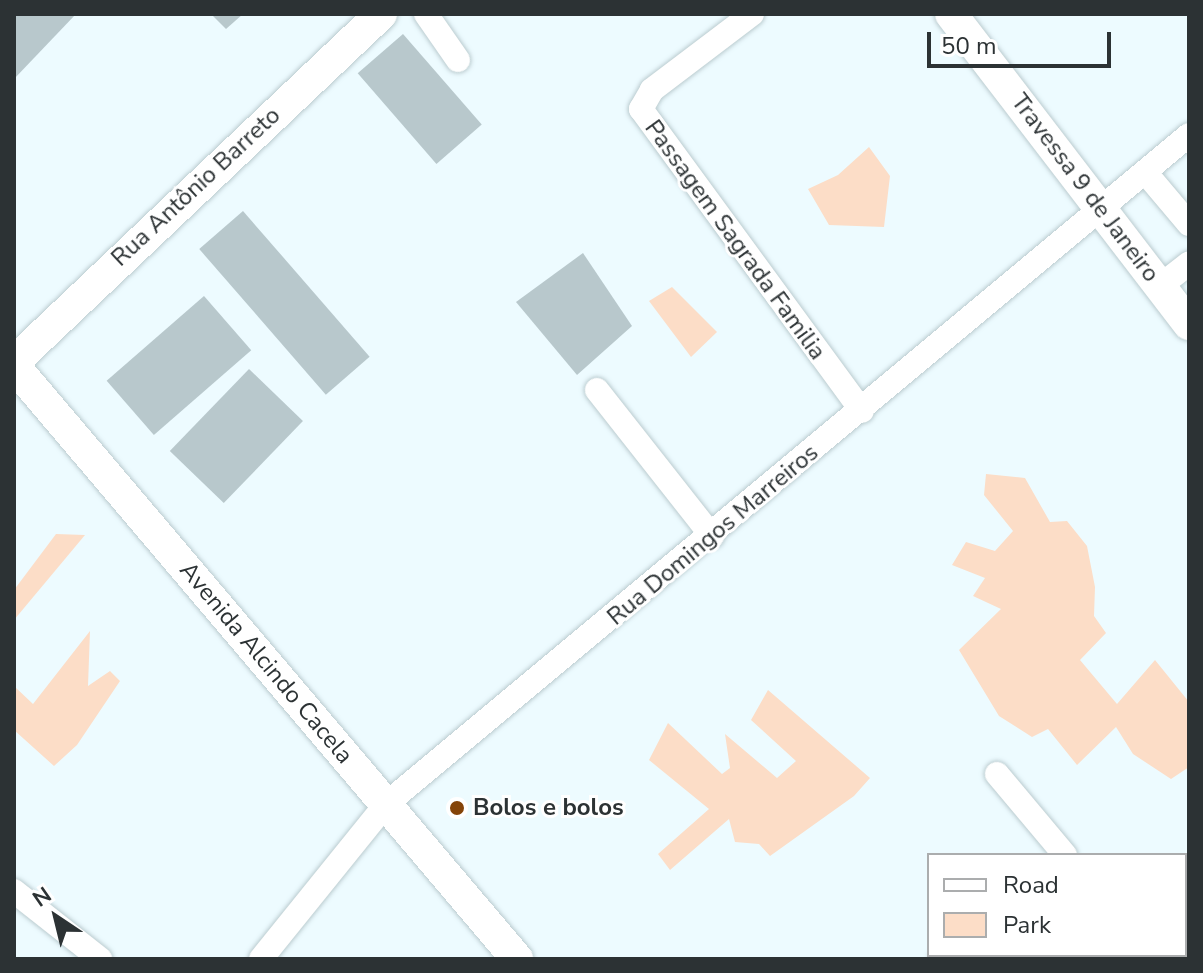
<!DOCTYPE html>
<html>
<head>
<meta charset="utf-8">
<style>
  body { margin:0 }
  #map { position:relative; width:1203px; height:973px; overflow:hidden; background:#edfbff; font-family:"Nunito Sans",sans-serif }
  div>[style] { position:absolute }
  [style*='--x'] { left:calc(var(--x)*1px); top:calc(var(--y)*1px); width:calc(var(--w)*1px); rotate:calc(var(--a)*1deg) }
  .green>* { inset:0; background:#fcddc7 }
  .building>* { inset:0; background:#b8c8cc; transform-origin:0 0 }
  .roads { filter:drop-shadow(0 0 2px #bbccd0) drop-shadow(0 0 2px #bbccd0) }
  .minor>* { height:24px; margin:-12px; padding:0 12px; transform-origin:12px; border-radius:12px; background:#fff }
  .major>* { height:32px; margin:-16px; padding:0 16px; transform-origin:16px; border-radius:16px; background:#fff }
  .dots>* { width:22px; height:22px; translate:-50% -50%; box-sizing:border-box; border:4px solid #fff; border-radius:50% }
  span { translate:-50% -50%; white-space:nowrap; text-align:center; line-height:1.15; -webkit-text-stroke:6px #fff; paint-order:stroke }
  .street-label { font-size:24px; color:#2c3234 }
  .poi-label { font-size:24px; color:#2c3234; font-weight:700 }
  .left { translate:0 -50%; text-align:left }
  .frame { position:absolute; inset:0; border:16px solid #2c3234; pointer-events:none }
  .legend { position:absolute; left:927px; top:853px; width:260px; height:104px; box-sizing:border-box; background:#fff; border:2px solid #abadae; margin:0; padding:10px 14px; list-style:none; font-size:24px; color:#2c3234 }
  .legend li { display:flex; align-items:center; gap:16px; height:40px }
  .legend b { width:40px; border:2px solid #abadae }
  .north { position:absolute; left:16px; top:877px; width:80px; height:80px; -webkit-text-stroke:6px #fff; paint-order:stroke; rotate:325deg; font-size:22px; font-weight:700; line-height:32px; text-align:center; color:#2c3234 }
  .north::after { content:''; display:block; margin:auto; width:28px; height:36px; background:#2c3234; clip-path:polygon(50% 0,100% 100%,50% 72%,0 100%) }
  .scale { position:absolute; left:927px; top:32px; width:184px; height:36px; box-sizing:border-box; border:4px solid #2c3234; border-top:0; padding-left:10px; font-size:24px; line-height:28px; white-space:nowrap; color:#2c3234; -webkit-text-stroke:6px #fff; paint-order:stroke }
</style>
</head>
<body>
<div id="map">
  <div class="green">
    <div style="clip-path:polygon(869px 147px,890px 176px,884px 227px,829px 225px,808px 189px,838px 175px)"></div>
    <div style="clip-path:polygon(672px 287px,717px 332px,691px 357px,649px 301px)"></div>
    <div style="clip-path:polygon(986px 474px,1025px 478px,1050px 522px,1067px 521px,1087px 546px,1095px 587px,1094px 616px,1106px 633px,1080px 660px,1117px 704px,1155px 660px,1189px 702px,1189px 767px,1171px 779px,1133px 754px,1116px 727px,1077px 765px,1048px 729px,1032px 737px,999px 716px,959px 650px,1001px 609px,973px 596px,985px 578px,952px 565px,966px 542px,995px 551px,1013px 531px,984px 495px)"></div>
    <div style="clip-path:polygon(56px 534px,85px 535px,14px 620px,14px 590px)"></div>
    <div style="clip-path:polygon(90px 631px,88px 686px,110px 671px,120px 681px,77px 745px,54px 766px,14px 730px,14px 686px,33px 704px)"></div>
    <div style="clip-path:polygon(768px 690px,870px 778px,854px 796px,770px 856px,759px 844px,735px 842px,729px 819px,670px 870px,658px 854px,709px 809px,649px 760px,668px 723px,722px 774px,730px 768px,725px 734px,777px 778px,796px 761px,751px 720px)"></div>
  </div>
  <div class="building">
    <div style="clip-path:polygon(14px 14px,76px 14px,14px 79px)"></div>
    <div style="clip-path:polygon(211px 14px,243px 14px,226px 29px)"></div>
    <div style="left:403px;top:34px;width:120px;height:60px;rotate:49deg"></div>
    <div style="left:243px;top:211px;width:193px;height:58px;rotate:49deg"></div>
    <div style="clip-path:polygon(583px 253px,632px 326px,577px 375px,516px 302px)"></div>
    <div style="left:204px;top:296px;width:72px;height:129px;rotate:49deg"></div>
    <div style="left:249px;top:369px;width:75px;height:114px;rotate:44deg"></div>
  </div>
  <div class="roads">
    <div class="minor">
      <div style="--x:426;--y:14;--w:56;--a:55.2"></div>
      <div style="--x:752;--y:14;--w:126;--a:142.8"></div>
      <div style="--x:652;--y:90;--w:22;--a:120"></div>
      <div style="--x:641;--y:109;--w:374;--a:53.8"></div>
      <div style="--x:1145;--y:172;--w:68;--a:49.8"></div>
      <div style="--x:1160;--y:286;--w:37;--a:-38"></div>
      <div style="--x:597;--y:390;--w:186;--a:51.8"></div>
      <div style="--x:997;--y:774;--w:106;--a:50"></div>
      <div style="--x:14;--y:891;--w:110;--a:38.3"></div>
      <div style="--x:1185;--y:945;--w:5;--a:-37"></div>
      <div style="--x:261;--y:959;--w:199;--a:-51.1"></div>
      <div style="--x:386;--y:804;--w:1045;--a:-39.8"></div>
      <div style="--x:941;--y:959;--w:6;--a:-39"></div>
      <div style="--x:1165;--y:959;--w:7;--a:-34"></div>
    </div>
    <div class="major">
      <div style="--x:951;--y:14;--w:391;--a:52.5"></div>
      <div style="--x:14;--y:362;--w:506;--a:-43.48"></div>
      <div style="--x:14;--y:366;--w:778;--a:49.69"></div>
    </div>
  </div>
  <div class="dots">
    <div style="left:457px;top:808px;background:#844409"></div>
  </div>
  <div class="street-label">
    <span style="left:196px;top:187px;rotate:-43deg">Rua Antônio Barreto</span>
    <span style="left:1085px;top:188px;rotate:53deg">Travessa 9 de Janeiro</span>
    <span style="left:735px;top:240px;rotate:54deg">Passagem Sagrada Familia</span>
    <span style="left:713px;top:535px;rotate:-40deg">Rua Domingos Marreiros</span>
    <span style="left:266px;top:663px;rotate:50deg">Avenida Alcindo Cacela</span>
  </div>
  <div class="poi-label">
    <span class="left" style="left:473px;top:808px">Bolos e bolos</span>
  </div>
  <div class="frame"></div>
  <ul class="legend">
  <li><b style="height:10px;background:#fff"></b>Road</li>
  <li><b style="height:22px;background:#fcddc7"></b>Park</li>
  </ul>
  <div class="north">N</div>
  <div class="scale">50 m</div>
</div>
</body>
</html>
